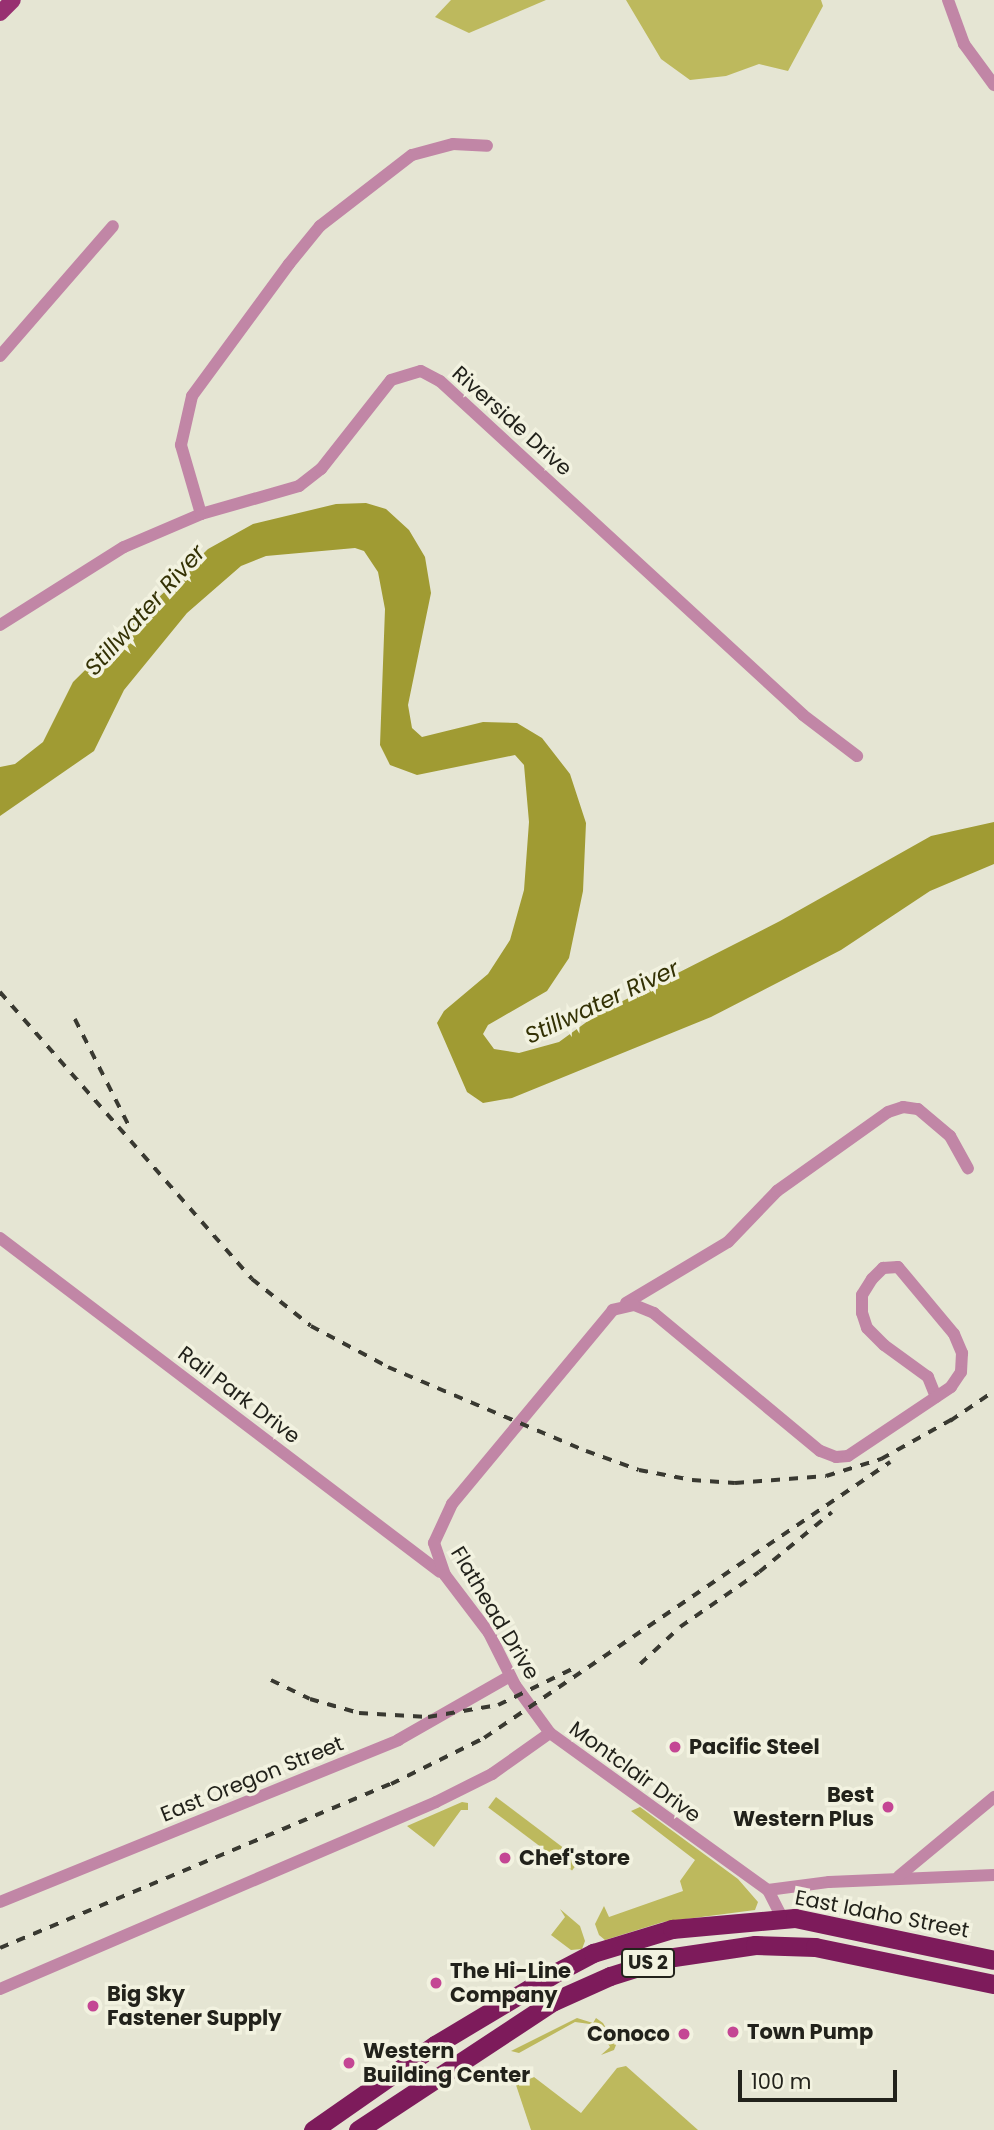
<!DOCTYPE html>
<html>
<head>
<meta charset="utf-8">
<style>
  body { margin:0 }
  #map { position:relative; width:994px; height:2130px; overflow:hidden; background:#e5e5d3; font-family:Poppins,sans-serif }
  div>[style] { position:absolute }
  [style*='--x'] { left:calc(var(--x)*1px); top:calc(var(--y)*1px); width:calc(var(--w)*1px); rotate:calc(var(--a)*1deg) }
  .green>* { inset:0; background:#bdb95d; transform-origin:0 0 }
  .water>* { inset:0; background:#a09b33 }
  .minor>* { height:12px; margin:-6px; padding:0 6px; transform-origin:6px; border-radius:6px; background:#c186a6 }
  .major>* { height:16px; margin:-8px; padding:0 8px; transform-origin:8px; border-radius:8px; background:#983071 }
  .highway>* { height:19px; margin:-9.5px; padding:0 9.5px; transform-origin:9.5px; border-radius:9.5px; background:#7d1b5b }
  .rail>* { height:3.5px; margin-top:-1.75px; transform-origin:0; background:repeating-linear-gradient(90deg,#393931 0 9px,transparent 0 18px) }
  .dots>* { width:19px; height:19px; translate:-50% -50%; box-sizing:border-box; border:4px solid #f2f2e0; border-radius:50% }
  span { translate:-50% -50%; white-space:nowrap; text-align:center; line-height:1.15; -webkit-text-stroke:7px #f2f2e0; paint-order:stroke }
  .shield-label span { padding:2px 5px; background:#f2f2e0; border:2px solid; border-radius:5px; -webkit-text-stroke-width:0 }
  .shield-label { font-size:19px; color:#22221b; font-weight:700 }
  .street-label { font-size:21px; color:#22221b }
  .poi-label { font-size:21px; color:#22221b; font-weight:700 }
  .left { translate:0 -50%; text-align:left }
  .right { translate:-100% -50%; text-align:right }
  .water-label { font-size:23px; color:#333104; font-style:italic }
  .scale { position:absolute; left:738px; top:2070px; width:159px; height:32px; box-sizing:border-box; border:4px solid #22221b; border-top:0; padding-left:9px; font-size:21px; line-height:24px; white-space:nowrap; color:#22221b; -webkit-text-stroke:5px #f2f2e0; paint-order:stroke }
</style>
</head>
<body>
<div id="map">
  <div class="green">
    <div style="clip-path:polygon(451px 0,546px 0,469px 33px,435px 17px)"></div>
    <div style="clip-path:polygon(626px 0,821px 0,823px 6px,788px 71px,759px 64px,726px 76px,690px 80px,661px 59px)"></div>
    <div style="left:496px;top:1797px;width:105px;height:13px;rotate:37deg"></div>
    <div style="clip-path:polygon(462px 1802px,468px 1803px,468px 1810px,461px 1810px,434px 1847px,407px 1826px)"></div>
    <div style="clip-path:polygon(640px 1807px,738px 1879px,758px 1902px,755px 1910px,663px 1922px,605px 1940px,599px 1935px,595px 1924px,604px 1906px,609px 1917px,683px 1891px,680px 1881px,695px 1860px,631px 1811px)"></div>
    <div style="clip-path:polygon(560px 1909px,580px 1926px,585px 1941px,582px 1949px,571px 1950px,551px 1935px,565px 1917px)"></div>
    <div style="clip-path:polygon(577px 2018px,593px 2023px,596px 2018px,603px 2023px,616px 2045px,614px 2050px,601px 2055px,610px 2047px,597px 2025px,575px 2022px,519px 2053px,511px 2051px)"></div>
    <div style="clip-path:polygon(626px 2066px,698px 2130px,531px 2130px,516px 2085px,534px 2077px,581px 2113px,617px 2068px)"></div>
  </div>
  <div class="water">
    <div style="clip-path:polygon(366px 503px,386px 509px,409px 530px,425px 557px,431px 593px,408px 705px,412px 728px,422px 737px,483px 722px,517px 723px,542px 738px,570px 774px,586px 823px,583px 891px,569px 958px,547px 991px,488px 1025px,483px 1034px,494px 1049px,519px 1053px,559px 1042px,599px 1013px,780px 921px,931px 836px,994px 822px,994px 864px,930px 891px,841px 950px,711px 1017px,512px 1098px,483px 1103px,467px 1092px,437px 1023px,444px 1011px,488px 974px,510px 940px,524px 890px,529px 822px,524px 765px,515px 755px,417px 775px,390px 765px,380px 745px,385px 609px,378px 572px,364px 551px,355px 548px,266px 556px,241px 566px,187px 613px,124px 690px,94px 751px,0 816px,0 767px,15px 764px,43px 742px,73px 682px,208px 549px,253px 524px,336px 504px)"></div>
  </div>
  <div class="minor">
    <div style="--x:948;--y:0;--w:47;--a:70"></div>
    <div style="--x:964;--y:44;--w:51;--a:53.8"></div>
    <div style="--x:0;--y:356;--w:172;--a:-49"></div>
    <div style="--x:201;--y:514;--w:72;--a:-106.2"></div>
    <div style="--x:181;--y:445;--w:50;--a:-77.3"></div>
    <div style="--x:192;--y:396;--w:164;--a:-53.7"></div>
    <div style="--x:289;--y:264;--w:49;--a:-50.8"></div>
    <div style="--x:320;--y:226;--w:116;--a:-37.7"></div>
    <div style="--x:412;--y:155;--w:42;--a:-15"></div>
    <div style="--x:453;--y:144;--w:34;--a:3"></div>
    <div style="--x:0;--y:625;--w:146;--a:-32.2"></div>
    <div style="--x:124;--y:547;--w:84;--a:-23.2"></div>
    <div style="--x:201;--y:514;--w:102;--a:-15.9"></div>
    <div style="--x:299;--y:486;--w:28;--a:-38"></div>
    <div style="--x:321;--y:469;--w:113;--a:-51.8"></div>
    <div style="--x:391;--y:380;--w:31;--a:-17"></div>
    <div style="--x:421;--y:371;--w:21;--a:28"></div>
    <div style="--x:440;--y:381;--w:493;--a:42.6"></div>
    <div style="--x:803;--y:715;--w:68;--a:37.2"></div>
    <div style="--x:0;--y:1238;--w:552;--a:37.2"></div>
    <div style="--x:626;--y:1303;--w:119;--a:-30.9"></div>
    <div style="--x:728;--y:1242;--w:71;--a:-46.1"></div>
    <div style="--x:777;--y:1191;--w:136;--a:-35.4"></div>
    <div style="--x:888;--y:1112;--w:16;--a:-18"></div>
    <div style="--x:903;--y:1107;--w:15;--a:8"></div>
    <div style="--x:918;--y:1109;--w:42;--a:40.2"></div>
    <div style="--x:950;--y:1136;--w:37;--a:61"></div>
    <div style="--x:936;--y:1397;--w:22;--a:-112"></div>
    <div style="--x:928;--y:1377;--w:54;--a:-144"></div>
    <div style="--x:884;--y:1345;--w:24;--a:-135"></div>
    <div style="--x:867;--y:1328;--w:16;--a:-108"></div>
    <div style="--x:862;--y:1313;--w:18;--a:-90"></div>
    <div style="--x:862;--y:1295;--w:19;--a:-58"></div>
    <div style="--x:872;--y:1279;--w:16;--a:-45"></div>
    <div style="--x:883;--y:1268;--w:15;--a:-4"></div>
    <div style="--x:898;--y:1267;--w:87;--a:50.1"></div>
    <div style="--x:954;--y:1334;--w:21;--a:67"></div>
    <div style="--x:962;--y:1353;--w:19;--a:93"></div>
    <div style="--x:961;--y:1372;--w:18;--a:124"></div>
    <div style="--x:951;--y:1387;--w:124;--a:146.2"></div>
    <div style="--x:848;--y:1456;--w:12;--a:175"></div>
    <div style="--x:836;--y:1457;--w:17;--a:-159"></div>
    <div style="--x:820;--y:1451;--w:216;--a:-140.3"></div>
    <div style="--x:654;--y:1313;--w:22;--a:-158"></div>
    <div style="--x:634;--y:1305;--w:22;--a:167"></div>
    <div style="--x:613;--y:1310;--w:252;--a:129.7"></div>
    <div style="--x:452;--y:1504;--w:43;--a:114.8"></div>
    <div style="--x:434;--y:1543;--w:34;--a:71"></div>
    <div style="--x:445;--y:1575;--w:73;--a:52.8"></div>
    <div style="--x:489;--y:1633;--w:58;--a:63.4"></div>
    <div style="--x:515;--y:1685;--w:59;--a:53.9"></div>
    <div style="--x:550;--y:1733;--w:269;--a:35.8"></div>
    <div style="--x:768;--y:1890;--w:62;--a:-7.5"></div>
    <div style="--x:829;--y:1882;--w:165;--a:-2.4"></div>
    <div style="--x:899;--y:1876;--w:124;--a:-39.7"></div>
    <div style="--x:768;--y:1890;--w:30;--a:63"></div>
    <div style="--x:0;--y:1902;--w:430;--a:-22.1"></div>
    <div style="--x:398;--y:1740;--w:129;--a:-29.7"></div>
    <div style="--x:0;--y:1989;--w:474;--a:-23.2"></div>
    <div style="--x:436;--y:1802;--w:63;--a:-26.6"></div>
    <div style="--x:492;--y:1774;--w:71;--a:-35.3"></div>
  </div>
  <div class="major">
    <div style="--x:0;--y:13;--w:18;--a:-45"></div>
  </div>
  <div class="highway">
    <div style="--x:313;--y:2130;--w:149;--a:-34.9"></div>
    <div style="--x:435;--y:2045;--w:142;--a:-30.9"></div>
    <div style="--x:557;--y:1972;--w:41;--a:-27.8"></div>
    <div style="--x:593;--y:1953;--w:83;--a:-16.9"></div>
    <div style="--x:672;--y:1929;--w:123;--a:-5.1"></div>
    <div style="--x:795;--y:1918;--w:203;--a:11.9"></div>
    <div style="--x:358;--y:2130;--w:235;--a:-33.4"></div>
    <div style="--x:554;--y:2001;--w:61;--a:-24.1"></div>
    <div style="--x:610;--y:1976;--w:60;--a:-17.5"></div>
    <div style="--x:667;--y:1958;--w:89;--a:-8.4"></div>
    <div style="--x:755;--y:1945;--w:60;--a:1.9"></div>
    <div style="--x:815;--y:1947;--w:183;--a:11.7"></div>
  </div>
  <div class="rail">
    <div style="--x:0;--y:992;--w:382;--a:48.7"></div>
    <div style="--x:252;--y:1279;--w:75;--a:38.5"></div>
    <div style="--x:311;--y:1326;--w:87;--a:28"></div>
    <div style="--x:388;--y:1367;--w:215;--a:23"></div>
    <div style="--x:586;--y:1451;--w:56;--a:19.7"></div>
    <div style="--x:639;--y:1470;--w:54;--a:10.7"></div>
    <div style="--x:692;--y:1480;--w:43;--a:4"></div>
    <div style="--x:735;--y:1483;--w:91;--a:-4.4"></div>
    <div style="--x:826;--y:1476;--w:58;--a:-17.2"></div>
    <div style="--x:881;--y:1459;--w:88;--a:-29.2"></div>
    <div style="--x:75;--y:1019;--w:118;--a:63.2"></div>
    <div style="--x:950;--y:1421;--w:53;--a:-34.3"></div>
    <div style="--x:640;--y:1664;--w:54;--a:-42.8"></div>
    <div style="--x:680;--y:1627;--w:96;--a:-34.8"></div>
    <div style="--x:759;--y:1572;--w:94;--a:-39.4"></div>
    <div style="--x:271;--y:1680;--w:43;--a:26"></div>
    <div style="--x:310;--y:1699;--w:51;--a:15.9"></div>
    <div style="--x:359;--y:1713;--w:69;--a:3.3"></div>
    <div style="--x:428;--y:1717;--w:71;--a:-9.7"></div>
    <div style="--x:498;--y:1705;--w:82;--a:-25.9"></div>
    <div style="--x:0;--y:1948;--w:424;--a:-22.8"></div>
    <div style="--x:391;--y:1784;--w:104;--a:-26.3"></div>
    <div style="--x:484;--y:1738;--w:491;--a:-34.2"></div>
  </div>
  <div class="dots">
    <div style="left:675px;top:1747px;background:#c44694"></div>
    <div style="left:888px;top:1807px;background:#c44694"></div>
    <div style="left:505px;top:1858px;background:#c44694"></div>
    <div style="left:436px;top:1983px;background:#c44694"></div>
    <div style="left:93px;top:2006px;background:#c44694"></div>
    <div style="left:733px;top:2032px;background:#c44694"></div>
    <div style="left:684px;top:2034px;background:#c44694"></div>
    <div style="left:349px;top:2063px;background:#c44694"></div>
  </div>
  <div class="shield-label">
    <span style="left:648px;top:1963px">US 2</span>
  </div>
  <div class="street-label">
    <span style="left:512px;top:421px;rotate:42deg">Riverside Drive</span>
    <span style="left:239px;top:1395px;rotate:37deg">Rail Park Drive</span>
    <span style="left:495px;top:1613px;rotate:59deg">Flathead Drive</span>
    <span style="left:635px;top:1772px;rotate:36deg">Montclair Drive</span>
    <span style="left:252px;top:1779px;rotate:-22deg">East Oregon Street</span>
    <span style="left:882px;top:1914px;rotate:11deg">East Idaho Street</span>
  </div>
  <div class="poi-label">
    <span class="left" style="left:689px;top:1747px">Pacific Steel</span>
    <span class="right" style="left:874px;top:1807px">Best<br>Western Plus</span>
    <span class="left" style="left:519px;top:1858px">Chef'store</span>
    <span class="left" style="left:450px;top:1983px">The Hi-Line<br>Company</span>
    <span class="left" style="left:107px;top:2006px">Big Sky<br>Fastener Supply</span>
    <span class="left" style="left:747px;top:2032px">Town Pump</span>
    <span class="right" style="left:670px;top:2034px">Conoco</span>
    <span class="left" style="left:363px;top:2063px">Western<br>Building Center</span>
  </div>
  <div class="water-label">
    <span style="left:145px;top:610px;rotate:-48deg">Stillwater River</span>
    <span style="left:602px;top:1002px;rotate:-25deg">Stillwater River</span>
  </div>
  <div class="scale">100 m</div>
</div>
</body>
</html>
